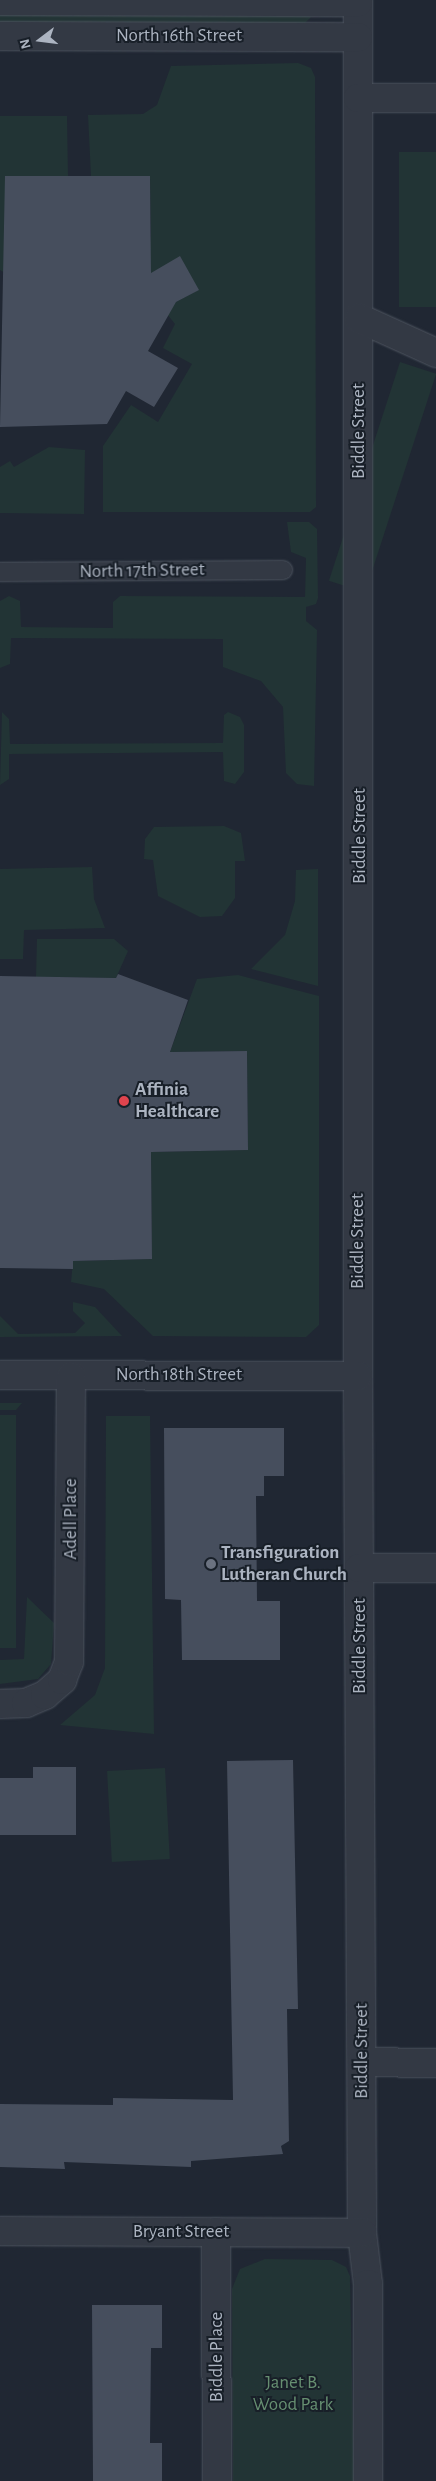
<!DOCTYPE html>
<html>
<head>
<meta charset="utf-8">
<style>
  body { margin:0 }
  #map { position:relative; width:436px; height:2481px; overflow:hidden; background:#202733; font-family:"Alegreya Sans",sans-serif }
  div>[style] { position:absolute }
  [style*='--x'] { left:calc(var(--x)*1px); top:calc(var(--y)*1px); width:calc(var(--w)*1px); rotate:calc(var(--a)*1deg) }
  .green>* { inset:0; background:#223435; transform-origin:0 0 }
  .building>* { inset:0; background:#464e5d }
  .roads { filter:drop-shadow(0 0 1px #4d545f) drop-shadow(0 0 1px #4d545f) }
  .service>* { height:18px; margin:-9px; padding:0 9px; transform-origin:9px; border-radius:9px; background:#333944 }
  .minor>* { height:28px; margin:-14px; padding:0 14px; transform-origin:14px; border-radius:14px; background:#333944 }
  .dots>* { width:14px; height:14px; translate:-50% -50%; box-sizing:border-box; border:2px solid #181f28; border-radius:50% }
  span { translate:-50% -50%; white-space:nowrap; text-align:center; line-height:1.15; -webkit-text-stroke:4px #181f28; paint-order:stroke }
  .street-label { font-size:19px; color:#acb4c1 }
  .poi-label { font-size:19px; color:#acb4c1; font-weight:700 }
  .left { translate:0 -50%; text-align:left }
  .park-label { font-size:19px; color:#668f71 }
  .north { position:absolute; left:15px; top:15px; width:50px; height:50px; -webkit-text-stroke:4px #181f28; paint-order:stroke; rotate:255deg; font-size:14px; font-weight:700; line-height:20px; text-align:center; color:#acb4c1 }
  .north::after { content:''; display:block; margin:auto; width:18px; height:22px; background:#acb4c1; clip-path:polygon(50% 0,100% 100%,50% 72%,0 100%) }
</style>
</head>
<body>
<div id="map">
  <div class="green">
    <div style="clip-path:polygon(0 13px,307px 14px,311px 17px,304px 24px,0 24px)"></div>
    <div style="clip-path:polygon(298px 63px,311px 68px,315px 77px,316px 507px,310px 512px,103px 512px,103px 446px,131px 405px,158px 422px,192px 364px,163px 348px,175px 324px,163px 309px,198px 290px,144px 277px,151px 236px,150px 177px,91px 176px,88px 115px,143px 114px,157px 105px,171px 66px)"></div>
    <div style="clip-path:polygon(0 116px,67px 116px,68px 176px,5px 176px,5px 236px,12px 277px,0 270px)"></div>
    <div style="left:399px;top:152px;width:37px;height:155px"></div>
    <div style="left:400px;top:362px;width:38px;height:230px;rotate:18deg"></div>
    <div style="clip-path:polygon(49px 447px,85px 450px,84px 514px,0 513px,0 467px,10px 461px,14px 467px)"></div>
    <div style="clip-path:polygon(287px 522px,309px 522px,317px 529px,318px 598px,316px 604px,306px 607px,306px 621px,317px 630px,314px 786px,297px 784px,286px 773px,283px 707px,261px 681px,223px 667px,223px 639px,11px 638px,10px 664px,0 668px,0 601px,9px 596px,20px 601px,21px 627px,113px 628px,113px 602px,120px 596px,305px 597px,306px 558px,291px 552px)"></div>
    <div style="clip-path:polygon(228px 712px,240px 717px,244px 725px,244px 772px,235px 784px,224px 781px,223px 752px,9px 754px,9px 779px,0 785px,2px 712px,9px 719px,10px 744px,223px 743px,224px 715px)"></div>
    <div style="clip-path:polygon(154px 827px,224px 826px,241px 833px,245px 861px,235px 861px,235px 898px,222px 916px,200px 917px,158px 896px,153px 860px,144px 859px,145px 839px)"></div>
    <div style="clip-path:polygon(92px 867px,94px 899px,105px 928px,24px 930px,23px 959px,0 959px,0 869px)"></div>
    <div style="clip-path:polygon(318px 869px,318px 986px,251px 969px,285px 935px,295px 901px,296px 870px)"></div>
    <div style="clip-path:polygon(37px 939px,114px 939px,128px 951px,116px 978px,36px 977px)"></div>
    <div style="clip-path:polygon(238px 975px,319px 996px,319px 1325px,306px 1337px,153px 1336px,104px 1289px,71px 1282px,73px 1261px,152px 1259px,151px 1152px,248px 1150px,247px 1051px,170px 1052px,197px 979px)"></div>
    <div style="clip-path:polygon(73px 1302px,95px 1307px,122px 1336px,0 1337px,0 1316px,18px 1334px,75px 1333px,85px 1323px,73px 1311px)"></div>
    <div style="clip-path:polygon(0 1403px,22px 1403px,16px 1410px,0 1410px)"></div>
    <div style="left:0;top:1415px;width:16px;height:233px"></div>
    <div style="clip-path:polygon(106px 1416px,150px 1416px,154px 1734px,60px 1725px,95px 1695px,105px 1668px)"></div>
    <div style="clip-path:polygon(27px 1597px,54px 1623px,51px 1664px,38px 1679px,0 1684px,0 1660px,24px 1659px)"></div>
    <div style="left:165px;top:1768px;width:91px;height:58px;rotate:87deg"></div>
    <div style="clip-path:polygon(265px 2259px,332px 2260px,346px 2267px,350px 2276px,354px 2481px,233px 2481px,232px 2289px,240px 2269px)"></div>
  </div>
  <div class="building">
    <div style="clip-path:polygon(5px 176px,150px 176px,151px 273px,180px 256px,199px 290px,176px 302px,148px 351px,178px 368px,154px 407px,126px 391px,107px 424px,0 427px)"></div>
    <div style="clip-path:polygon(118px 974px,188px 1000px,170px 1052px,247px 1051px,248px 1150px,151px 1152px,152px 1259px,73px 1261px,73px 1269px,0 1268px,0 976px,116px 978px)"></div>
    <div style="clip-path:polygon(164px 1428px,284px 1428px,284px 1476px,264px 1476px,264px 1496px,256px 1496px,257px 1601px,280px 1601px,280px 1660px,182px 1660px,181px 1600px,165px 1599px)"></div>
    <div style="clip-path:polygon(293px 1760px,298px 2009px,287px 2009px,289px 2141px,281px 2146px,283px 2154px,191px 2161px,191px 2167px,64px 2162px,65px 2169px,0 2167px,0 2104px,113px 2105px,113px 2098px,233px 2100px,227px 1761px)"></div>
    <div style="clip-path:polygon(33px 1767px,76px 1767px,76px 1835px,0 1835px,0 1778px,33px 1778px)"></div>
    <div style="clip-path:polygon(92px 2305px,162px 2305px,162px 2348px,151px 2348px,150px 2443px,162px 2443px,162px 2481px,93px 2481px)"></div>
  </div>
  <div class="roads">
    <div class="service">
      <div style="--x:0;--y:572;--w:283;--a:-0.4"></div>
    </div>
    <div class="minor">
      <div style="--x:358;--y:0;--w:1376;--a:90"></div>
      <div style="--x:358;--y:1376;--w:857;--a:89.73"></div>
      <div style="--x:362;--y:2233;--w:51;--a:83.3"></div>
      <div style="--x:368;--y:2284;--w:197;--a:90"></div>
      <div style="--x:0;--y:1;--w:358;--a:0.2"></div>
      <div style="--x:0;--y:36;--w:358;--a:0.2"></div>
      <div style="--x:358;--y:98;--w:78;--a:0"></div>
      <div style="--x:359;--y:318;--w:85;--a:24.4"></div>
      <div style="--x:0;--y:1375;--w:358;--a:0.2"></div>
      <div style="--x:359;--y:1568;--w:77;--a:0"></div>
      <div style="--x:0;--y:1704;--w:26;--a:-2"></div>
      <div style="--x:26;--y:1703;--w:21;--a:-23"></div>
      <div style="--x:45;--y:1695;--w:23;--a:-41"></div>
      <div style="--x:62;--y:1680;--w:19;--a:-69"></div>
      <div style="--x:69;--y:1662;--w:286;--a:-89.6"></div>
      <div style="--x:362;--y:2062;--w:74;--a:0.8"></div>
      <div style="--x:0;--y:2231;--w:362;--a:0.3"></div>
      <div style="--x:216;--y:2232;--w:249;--a:89.8"></div>
    </div>
  </div>
  <div class="dots">
    <div style="left:124px;top:1101px;background:#e0444e"></div>
    <div style="left:211px;top:1564px;background:#6b7280"></div>
  </div>
  <div class="street-label">
    <span style="left:179px;top:36px">North 16th Street</span>
    <span style="left:359px;top:431px;rotate:-90deg">Biddle Street</span>
    <span style="left:142px;top:571px;rotate:-1deg">North 17th Street</span>
    <span style="left:360px;top:836px;rotate:-90deg">Biddle Street</span>
    <span style="left:358px;top:1241px;rotate:-90deg">Biddle Street</span>
    <span style="left:179px;top:1375px">North 18th Street</span>
    <span style="left:71px;top:1519px;rotate:-90deg">Adell Place</span>
    <span style="left:360px;top:1646px;rotate:-90deg">Biddle Street</span>
    <span style="left:362px;top:2051px;rotate:-90deg">Biddle Street</span>
    <span style="left:181px;top:2232px">Bryant Street</span>
    <span style="left:217px;top:2357px;rotate:-90deg">Biddle Place</span>
  </div>
  <div class="poi-label">
    <span class="left" style="left:135px;top:1101px">Affinia<br>Healthcare</span>
    <span class="left" style="left:221px;top:1564px">Transfiguration<br>Lutheran Church</span>
  </div>
  <div class="park-label">
    <span style="left:293px;top:2394px">Janet B.<br>Wood Park</span>
  </div>
  <div class="north">N</div>
</div>
</body>
</html>
